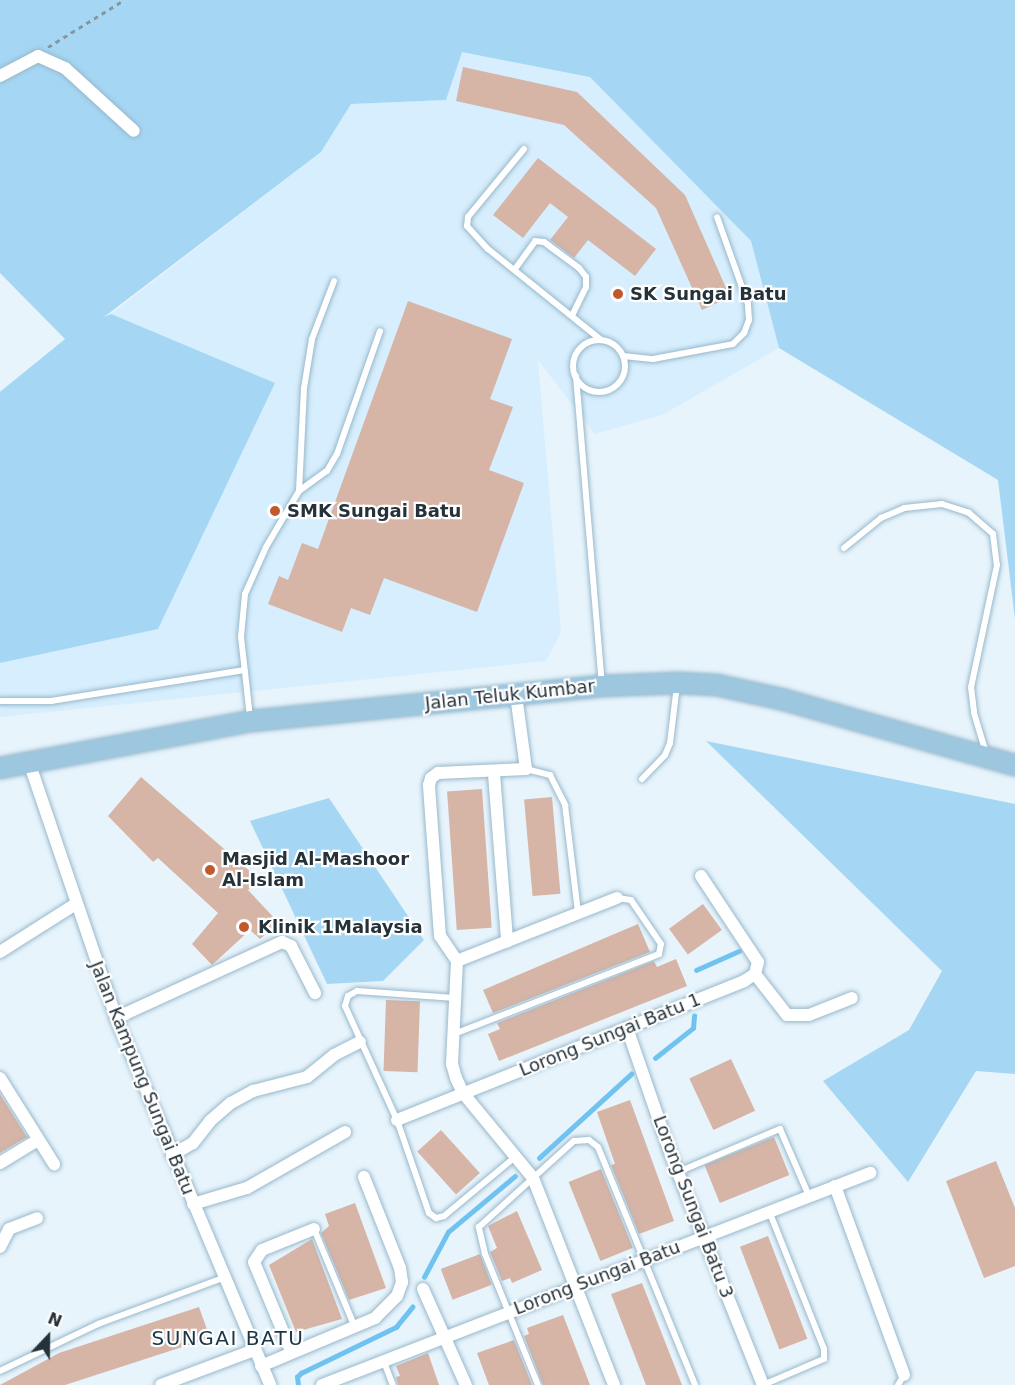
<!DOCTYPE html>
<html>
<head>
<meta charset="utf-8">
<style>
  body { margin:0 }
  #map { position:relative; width:1015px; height:1385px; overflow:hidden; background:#e7f4fc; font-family:"DejaVu Sans",sans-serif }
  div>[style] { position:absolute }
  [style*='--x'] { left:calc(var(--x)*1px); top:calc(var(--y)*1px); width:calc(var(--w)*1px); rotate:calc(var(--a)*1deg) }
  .built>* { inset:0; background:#d6eefd }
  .green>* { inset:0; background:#a5d7f4 }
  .stream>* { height:4.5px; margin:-2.25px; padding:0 2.25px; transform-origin:2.25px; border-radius:2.25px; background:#70c3f1 }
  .building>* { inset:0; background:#d6b4a6; transform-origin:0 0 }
  .path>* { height:3px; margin-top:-1.5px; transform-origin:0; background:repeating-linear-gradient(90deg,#88959d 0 4.5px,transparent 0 9px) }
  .roads { filter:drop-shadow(0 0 2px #98b8cb) drop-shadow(0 0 2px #98b8cb) }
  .service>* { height:6px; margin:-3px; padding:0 3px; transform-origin:3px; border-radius:3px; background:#fff }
  .service>.ring { margin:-3px; padding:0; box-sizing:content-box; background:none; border:6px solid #fff; border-radius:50% }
  .minor>* { height:12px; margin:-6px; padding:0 6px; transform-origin:6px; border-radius:6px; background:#fff }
  .primary>* { height:20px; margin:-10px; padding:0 10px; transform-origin:10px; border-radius:10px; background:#9dc7df }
  .dots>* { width:16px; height:16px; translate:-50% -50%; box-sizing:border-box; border:3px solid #fff; border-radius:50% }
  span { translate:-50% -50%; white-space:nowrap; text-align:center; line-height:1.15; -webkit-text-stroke:4.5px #fff; paint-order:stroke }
  .poi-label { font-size:18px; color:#253239; font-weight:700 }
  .left { translate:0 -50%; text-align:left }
  .street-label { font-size:18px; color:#253239 }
  .neighbourhood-label { font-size:20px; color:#1a3645; letter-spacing:1.5px }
  .north { position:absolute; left:18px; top:1307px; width:60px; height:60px; -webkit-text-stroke:4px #fff; paint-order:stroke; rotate:22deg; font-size:16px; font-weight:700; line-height:24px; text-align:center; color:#253239 }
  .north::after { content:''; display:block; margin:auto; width:21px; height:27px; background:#253239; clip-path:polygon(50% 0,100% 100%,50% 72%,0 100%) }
</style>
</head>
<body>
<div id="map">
  <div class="built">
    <div style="clip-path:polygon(462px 51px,590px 76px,751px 241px,779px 348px,662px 415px,595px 434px,538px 360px,561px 632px,546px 661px,0 717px,0 391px,66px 339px,111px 314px,321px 152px,351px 104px,446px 100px)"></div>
  </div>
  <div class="green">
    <div style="clip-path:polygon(0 0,1015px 0,1015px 619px,998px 480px,779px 348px,751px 241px,590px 77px,462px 52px,446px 100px,351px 104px,321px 152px,104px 317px,111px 314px,275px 383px,158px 629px,0 663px,0 392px,65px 339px,0 273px)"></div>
    <div style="clip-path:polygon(706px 741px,1015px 804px,1015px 1074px,976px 1071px,908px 1182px,823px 1081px,909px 1030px,942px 971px)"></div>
    <div style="clip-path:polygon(329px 798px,424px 940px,383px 981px,327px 984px,250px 821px)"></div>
  </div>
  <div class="stream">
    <div style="--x:696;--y:970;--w:47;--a:-23.8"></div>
    <div style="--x:655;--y:1058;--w:48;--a:-38.3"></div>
    <div style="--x:693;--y:1028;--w:12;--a:-85"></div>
    <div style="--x:539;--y:1158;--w:125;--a:-42.4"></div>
    <div style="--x:424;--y:1277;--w:51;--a:-61.9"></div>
    <div style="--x:448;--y:1232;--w:87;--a:-39.9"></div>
    <div style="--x:298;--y:1385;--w:8;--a:-97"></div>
    <div style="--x:297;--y:1377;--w:6;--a:-45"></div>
    <div style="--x:301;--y:1373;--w:106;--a:-25.8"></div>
    <div style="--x:396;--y:1327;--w:26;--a:-51"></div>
  </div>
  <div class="building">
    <div style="clip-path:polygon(463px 67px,577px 92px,685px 195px,730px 297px,702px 310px,656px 208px,564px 125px,456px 101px)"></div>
    <div style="clip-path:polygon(538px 158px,656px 249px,635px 276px,588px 240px,574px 258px,550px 240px,568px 217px,550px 203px,523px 238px,493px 215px)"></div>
    <div style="clip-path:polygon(408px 301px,512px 339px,490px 399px,513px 407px,489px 470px,524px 483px,477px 612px,384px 578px,370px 615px,351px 608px,342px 632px,268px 604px,279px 576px,288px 580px,302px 543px,318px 549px)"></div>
    <div style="clip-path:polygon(141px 777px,259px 879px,248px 890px,279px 923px,260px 939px,250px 930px,212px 965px,192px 944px,218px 913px,158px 858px,153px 862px,108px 816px)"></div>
    <div style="left:482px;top:789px;width:139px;height:35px;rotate:86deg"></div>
    <div style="left:552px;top:797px;width:97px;height:28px;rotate:85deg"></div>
    <div style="left:703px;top:904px;width:32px;height:42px;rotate:54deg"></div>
    <div style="clip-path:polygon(638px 924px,650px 952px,493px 1013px,483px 990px)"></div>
    <div style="clip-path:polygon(676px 959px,687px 986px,499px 1061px,488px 1034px,500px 1029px,497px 1023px,654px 961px,657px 967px)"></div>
    <div style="left:386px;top:1000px;width:34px;height:71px;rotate:2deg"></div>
    <div style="left:731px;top:1059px;width:57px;height:46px;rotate:65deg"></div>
    <div style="clip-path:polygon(0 1094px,27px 1137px,0 1153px)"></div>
    <div style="clip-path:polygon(630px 1100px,674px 1221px,639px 1234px,611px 1165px,615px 1164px,597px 1112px)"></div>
    <div style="left:441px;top:1130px;width:58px;height:32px;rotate:48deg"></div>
    <div style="left:774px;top:1137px;width:41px;height:75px;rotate:68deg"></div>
    <div style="clip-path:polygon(996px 1161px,1015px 1208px,1015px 1266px,984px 1278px,946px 1181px)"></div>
    <div style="left:601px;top:1169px;width:85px;height:35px;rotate:68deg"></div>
    <div style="clip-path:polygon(355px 1203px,386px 1288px,349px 1300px,321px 1233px,329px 1226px,325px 1214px)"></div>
    <div style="clip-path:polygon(517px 1211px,542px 1270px,512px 1283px,510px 1278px,502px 1281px,490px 1252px,497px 1248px,488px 1226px)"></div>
    <div style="left:768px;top:1236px;width:110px;height:30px;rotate:69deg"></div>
    <div style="clip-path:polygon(312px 1239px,342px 1319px,296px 1332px,269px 1265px)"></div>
    <div style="left:480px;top:1254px;width:33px;height:42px;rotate:69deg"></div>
    <div style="clip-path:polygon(642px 1283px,682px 1385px,646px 1385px,611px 1294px)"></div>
    <div style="clip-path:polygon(199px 1307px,210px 1338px,65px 1385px,0 1385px,59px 1353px)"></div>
    <div style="clip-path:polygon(563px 1315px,590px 1385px,543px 1385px,524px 1336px,529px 1334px,527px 1328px)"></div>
    <div style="clip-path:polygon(514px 1340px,532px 1385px,489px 1385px,477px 1353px)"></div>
    <div style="clip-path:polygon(428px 1353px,439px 1385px,398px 1385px,396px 1377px,400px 1376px,396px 1366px)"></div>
  </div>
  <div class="path">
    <div style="--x:48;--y:47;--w:89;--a:-31.7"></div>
  </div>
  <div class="roads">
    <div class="service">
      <div style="--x:524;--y:149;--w:88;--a:129.5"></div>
      <div style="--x:468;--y:217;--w:9;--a:96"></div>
      <div style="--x:467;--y:226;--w:31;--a:48"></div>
      <div style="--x:488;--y:249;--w:145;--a:38.8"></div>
      <div style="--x:515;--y:269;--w:34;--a:-54"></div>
      <div style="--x:535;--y:241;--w:9;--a:6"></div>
      <div style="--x:544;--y:242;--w:44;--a:36.6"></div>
      <div style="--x:579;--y:268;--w:11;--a:52"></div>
      <div style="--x:586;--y:277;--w:10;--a:90"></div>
      <div style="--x:586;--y:287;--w:32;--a:116"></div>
      <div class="ring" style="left:573px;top:340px;width:46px;height:46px"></div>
      <div style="--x:623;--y:356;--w:30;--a:6"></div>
      <div style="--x:653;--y:359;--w:81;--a:-10.6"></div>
      <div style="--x:733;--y:344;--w:16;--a:-45"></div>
      <div style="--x:744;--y:333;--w:14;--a:-69"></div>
      <div style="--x:749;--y:320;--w:16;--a:-94"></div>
      <div style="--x:748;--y:304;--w:92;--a:-109.6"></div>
      <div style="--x:576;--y:376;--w:309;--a:85.2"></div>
      <div style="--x:299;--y:491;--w:34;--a:-36"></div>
      <div style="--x:327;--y:471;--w:20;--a:-60"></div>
      <div style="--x:337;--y:454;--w:130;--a:-70.7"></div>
      <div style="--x:844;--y:548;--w:48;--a:-39"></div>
      <div style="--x:881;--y:518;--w:25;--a:-23"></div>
      <div style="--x:904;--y:508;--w:38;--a:-6"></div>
      <div style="--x:942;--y:504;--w:28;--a:18"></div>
      <div style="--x:969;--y:513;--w:32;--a:41"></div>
      <div style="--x:993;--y:534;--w:31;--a:83"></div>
      <div style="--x:997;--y:565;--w:125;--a:102"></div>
      <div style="--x:971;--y:687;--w:26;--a:83"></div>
      <div style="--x:974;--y:713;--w:42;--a:73.3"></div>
      <div style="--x:0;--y:701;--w:51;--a:0"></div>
      <div style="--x:51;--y:701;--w:196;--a:-9.1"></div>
      <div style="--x:250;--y:717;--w:81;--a:-96.4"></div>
      <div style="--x:241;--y:637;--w:43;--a:-84.7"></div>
      <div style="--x:245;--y:594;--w:51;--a:-65.9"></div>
      <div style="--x:266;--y:547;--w:65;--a:-59.5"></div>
      <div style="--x:299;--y:491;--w:103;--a:-87.2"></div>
      <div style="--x:304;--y:388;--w:50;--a:-80.7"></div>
      <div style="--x:312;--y:339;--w:62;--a:-69.2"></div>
      <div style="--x:526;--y:769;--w:25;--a:14"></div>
      <div style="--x:550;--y:775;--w:34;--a:63"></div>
      <div style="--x:565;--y:805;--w:108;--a:83.1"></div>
      <div style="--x:642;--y:779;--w:33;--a:-46"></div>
      <div style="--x:665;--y:755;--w:13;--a:-67"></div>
      <div style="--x:670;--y:743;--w:58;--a:-83.1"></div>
      <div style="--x:455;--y:998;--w:98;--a:-175.9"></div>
      <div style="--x:357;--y:991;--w:10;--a:151"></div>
      <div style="--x:348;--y:996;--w:10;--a:107"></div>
      <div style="--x:345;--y:1006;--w:125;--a:65.5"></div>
      <div style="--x:397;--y:1120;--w:98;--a:71"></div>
      <div style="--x:429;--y:1213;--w:9;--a:36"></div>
      <div style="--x:436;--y:1218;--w:8;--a:-14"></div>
      <div style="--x:444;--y:1216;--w:92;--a:-39.7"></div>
      <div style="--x:454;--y:1034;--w:220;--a:-21.3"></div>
      <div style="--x:659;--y:954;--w:10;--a:-79"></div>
      <div style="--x:661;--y:944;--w:53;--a:-124.3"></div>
      <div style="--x:631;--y:900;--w:14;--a:-172"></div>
      <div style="--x:678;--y:1172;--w:111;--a:-22.9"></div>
      <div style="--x:780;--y:1129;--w:73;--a:66.6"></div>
      <div style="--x:314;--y:1229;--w:104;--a:67.4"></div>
      <div style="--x:384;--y:1362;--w:25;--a:69"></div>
      <div style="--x:0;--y:1371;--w:109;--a:-25.6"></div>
      <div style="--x:98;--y:1324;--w:133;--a:-20.2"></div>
      <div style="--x:538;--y:1385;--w:141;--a:-112"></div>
      <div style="--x:485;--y:1254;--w:28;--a:-103"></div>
      <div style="--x:479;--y:1227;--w:128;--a:-42.2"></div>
      <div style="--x:574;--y:1141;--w:15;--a:-4"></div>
      <div style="--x:589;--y:1140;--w:11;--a:38"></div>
      <div style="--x:598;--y:1147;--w:257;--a:67.8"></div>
      <div style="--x:763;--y:1385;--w:66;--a:-23.1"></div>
      <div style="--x:824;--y:1359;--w:10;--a:-90"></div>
      <div style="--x:824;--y:1349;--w:149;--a:-111.7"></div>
      <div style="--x:898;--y:1385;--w:12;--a:-59"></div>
    </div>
    <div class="minor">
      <div style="--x:0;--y:76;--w:43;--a:-27.8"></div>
      <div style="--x:38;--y:56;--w:30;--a:24"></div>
      <div style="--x:65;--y:68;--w:93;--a:42.4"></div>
      <div style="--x:30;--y:765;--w:267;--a:71.2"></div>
      <div style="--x:116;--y:1018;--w:398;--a:67.2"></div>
      <div style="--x:494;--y:774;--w:168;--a:85.5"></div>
      <div style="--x:701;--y:876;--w:103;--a:56.5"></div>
      <div style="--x:758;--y:962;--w:12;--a:104"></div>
      <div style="--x:0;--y:952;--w:88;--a:-32.4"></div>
      <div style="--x:457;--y:961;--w:103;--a:92.8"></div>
      <div style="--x:452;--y:1064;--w:15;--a:74"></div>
      <div style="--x:456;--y:1078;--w:17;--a:65"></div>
      <div style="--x:463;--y:1093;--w:110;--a:50.5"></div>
      <div style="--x:533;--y:1178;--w:222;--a:68.6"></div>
      <div style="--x:457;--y:961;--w:30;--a:-124"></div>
      <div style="--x:440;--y:936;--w:151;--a:-94.2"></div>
      <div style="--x:429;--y:785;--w:7;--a:-74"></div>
      <div style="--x:431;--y:778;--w:9;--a:-36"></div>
      <div style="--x:438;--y:773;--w:88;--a:-2.6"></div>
      <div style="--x:526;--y:769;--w:75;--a:-97.7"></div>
      <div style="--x:457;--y:961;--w:172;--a:-21.5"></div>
      <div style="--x:755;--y:974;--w:52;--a:52"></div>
      <div style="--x:787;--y:1015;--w:22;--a:0"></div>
      <div style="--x:809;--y:1015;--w:46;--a:-21.6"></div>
      <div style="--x:116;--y:1018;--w:183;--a:-24.6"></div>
      <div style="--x:282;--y:942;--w:10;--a:24"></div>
      <div style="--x:291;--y:946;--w:53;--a:62.9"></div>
      <div style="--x:627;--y:1028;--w:134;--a:70.9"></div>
      <div style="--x:671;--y:1155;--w:248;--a:68.2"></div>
      <div style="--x:0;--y:1078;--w:102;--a:57.9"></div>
      <div style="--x:397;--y:1120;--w:374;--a:-21.8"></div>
      <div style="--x:744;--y:981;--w:13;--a:-32"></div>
      <div style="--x:172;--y:1155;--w:24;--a:-30"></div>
      <div style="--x:193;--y:1143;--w:28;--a:-52"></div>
      <div style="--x:210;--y:1121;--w:28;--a:-41"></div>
      <div style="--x:231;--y:1103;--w:25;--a:-29"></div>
      <div style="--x:253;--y:1091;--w:56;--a:-14.5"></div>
      <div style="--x:307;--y:1077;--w:35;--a:-39"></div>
      <div style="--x:334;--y:1055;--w:29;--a:-27"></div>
      <div style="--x:0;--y:1163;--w:44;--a:-31.2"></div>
      <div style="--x:835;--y:1186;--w:201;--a:69.9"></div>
      <div style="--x:193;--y:1204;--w:56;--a:-16.5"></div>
      <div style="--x:247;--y:1188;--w:113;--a:-29.7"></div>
      <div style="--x:0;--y:1247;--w:20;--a:-63"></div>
      <div style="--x:9;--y:1229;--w:30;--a:-21"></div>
      <div style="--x:423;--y:1289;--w:105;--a:65.9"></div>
      <div style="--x:291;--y:1351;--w:96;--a:-112.6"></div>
      <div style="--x:254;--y:1262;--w:14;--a:-56"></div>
      <div style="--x:262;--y:1250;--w:56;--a:-22"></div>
      <div style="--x:261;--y:1366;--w:124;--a:-22.8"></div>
      <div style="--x:375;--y:1318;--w:31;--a:-45"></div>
      <div style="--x:397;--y:1296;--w:15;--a:-70"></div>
      <div style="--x:402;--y:1282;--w:14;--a:-98"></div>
      <div style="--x:400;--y:1268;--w:98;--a:-111.6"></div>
      <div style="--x:161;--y:1385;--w:99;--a:-20.6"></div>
      <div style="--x:322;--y:1385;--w:588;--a:-21.15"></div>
    </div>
    <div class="primary">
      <div style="--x:0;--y:768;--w:255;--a:-10.6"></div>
      <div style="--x:251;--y:721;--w:353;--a:-5.7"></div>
      <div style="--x:602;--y:686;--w:76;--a:-2.3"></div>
      <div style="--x:678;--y:683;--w:39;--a:3"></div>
      <div style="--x:717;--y:685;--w:70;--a:12.4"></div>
      <div style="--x:785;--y:700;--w:239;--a:15.8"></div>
    </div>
  </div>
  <div class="dots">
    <div style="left:618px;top:294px;background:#c05a2c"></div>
    <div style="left:275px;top:511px;background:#c05a2c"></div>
    <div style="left:210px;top:870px;background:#c05a2c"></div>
    <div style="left:244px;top:927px;background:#c05a2c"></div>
  </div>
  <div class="poi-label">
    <span class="left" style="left:630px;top:294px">SK Sungai Batu</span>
    <span class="left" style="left:287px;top:511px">SMK Sungai Batu</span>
    <span class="left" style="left:222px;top:870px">Masjid Al-Mashoor<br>Al-Islam</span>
    <span class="left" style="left:258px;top:927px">Klinik 1Malaysia</span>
  </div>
  <div class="street-label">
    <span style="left:510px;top:695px;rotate:-6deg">Jalan Teluk Kumbar</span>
    <span style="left:610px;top:1035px;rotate:-22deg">Lorong Sungai Batu 1</span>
    <span style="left:142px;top:1078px;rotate:68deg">Jalan Kampung Sungai Batu</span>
    <span style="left:693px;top:1207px;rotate:69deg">Lorong Sungai Batu 3</span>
    <span style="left:597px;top:1278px;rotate:-21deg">Lorong Sungai Batu</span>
  </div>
  <div class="neighbourhood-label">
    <span style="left:228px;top:1338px">SUNGAI BATU</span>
  </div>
  <div class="north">N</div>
</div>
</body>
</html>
